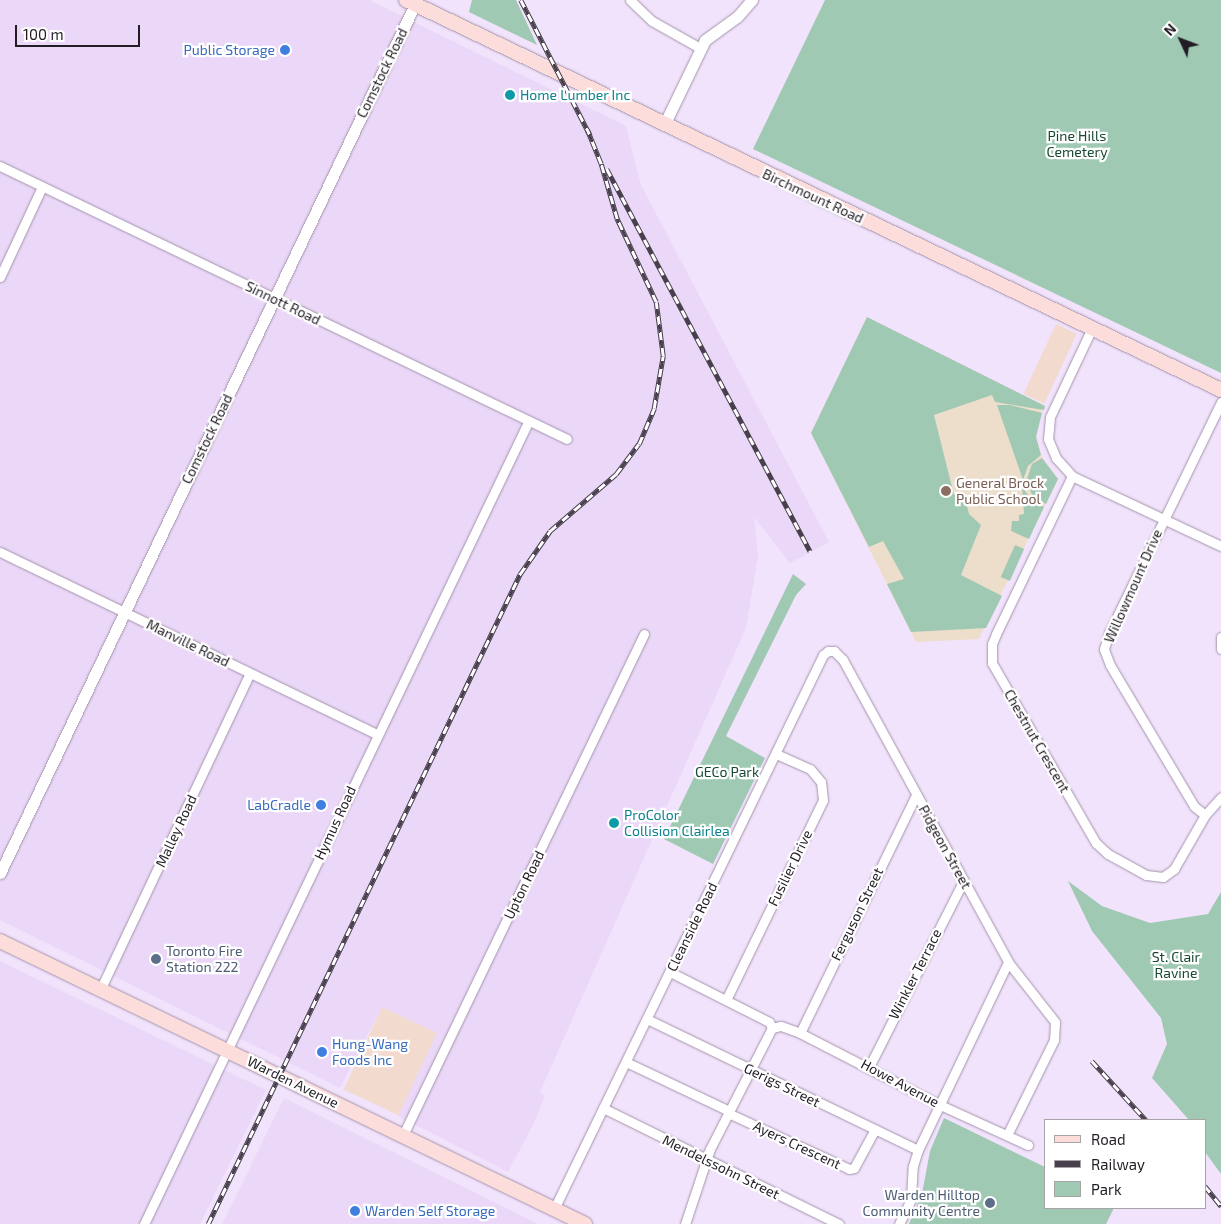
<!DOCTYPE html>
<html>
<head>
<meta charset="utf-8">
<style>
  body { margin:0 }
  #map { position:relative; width:1221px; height:1224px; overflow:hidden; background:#f2e3fc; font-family:"Exo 2",sans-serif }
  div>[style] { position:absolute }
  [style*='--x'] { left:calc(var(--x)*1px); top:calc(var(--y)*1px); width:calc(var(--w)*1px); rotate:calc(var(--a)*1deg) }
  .commercial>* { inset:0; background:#f2dacf; transform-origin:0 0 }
  .built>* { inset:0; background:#ebd7f8 }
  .education>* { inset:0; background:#edddcb }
  .green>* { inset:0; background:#a0c9b4; transform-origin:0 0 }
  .roads { filter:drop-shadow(0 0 1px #a294ab) drop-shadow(0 0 1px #a294ab) }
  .minor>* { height:9px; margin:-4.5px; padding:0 4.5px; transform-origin:4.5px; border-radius:4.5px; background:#fff }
  .tertiary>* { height:11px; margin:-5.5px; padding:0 5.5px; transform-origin:5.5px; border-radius:5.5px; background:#fff }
  .secondary>* { height:14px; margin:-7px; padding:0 7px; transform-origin:7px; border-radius:7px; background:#fddddc }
  .rail>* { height:4.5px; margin-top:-2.25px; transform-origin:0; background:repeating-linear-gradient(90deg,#fff 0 8px,#48404c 0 16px); box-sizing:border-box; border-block:1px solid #48404c }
  .dots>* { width:14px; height:14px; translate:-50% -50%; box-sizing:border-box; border:2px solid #fff; border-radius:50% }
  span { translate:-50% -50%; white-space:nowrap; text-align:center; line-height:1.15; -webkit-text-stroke:4.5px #fff; paint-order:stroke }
  .shop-label { font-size:14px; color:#366cbe }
  .right { translate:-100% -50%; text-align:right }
  .left { translate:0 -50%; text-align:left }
  .street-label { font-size:14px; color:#221c25 }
  .culture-label { font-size:14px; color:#0d838f }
  .park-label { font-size:14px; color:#174833 }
  .education-label { font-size:14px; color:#785e54 }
  .service-label { font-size:14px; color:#4e5e75 }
  .legend { position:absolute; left:1044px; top:1119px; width:162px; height:90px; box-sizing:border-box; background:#fff; border:1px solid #a7a4a8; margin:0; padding:6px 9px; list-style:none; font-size:15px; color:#221c25 }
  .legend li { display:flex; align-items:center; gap:10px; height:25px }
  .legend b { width:25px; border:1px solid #a7a4a8 }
  .north { position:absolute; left:1156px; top:15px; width:50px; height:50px; -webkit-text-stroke:4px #fff; paint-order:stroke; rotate:313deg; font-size:14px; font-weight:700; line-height:20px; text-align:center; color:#221c25 }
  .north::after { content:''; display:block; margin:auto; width:18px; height:22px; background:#221c25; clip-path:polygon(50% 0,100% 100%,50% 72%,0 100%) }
  .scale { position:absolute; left:15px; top:25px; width:125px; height:22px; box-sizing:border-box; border:2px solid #221c25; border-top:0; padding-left:6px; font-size:15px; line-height:18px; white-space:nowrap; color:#221c25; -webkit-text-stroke:4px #fff; paint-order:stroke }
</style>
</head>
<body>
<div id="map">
  <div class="commercial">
    <div style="left:1056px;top:324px;width:23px;height:77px;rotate:25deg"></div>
    <div style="left:382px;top:1007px;width:62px;height:91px;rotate:25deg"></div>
  </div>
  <div class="built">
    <div style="clip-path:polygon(0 0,369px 0,626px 126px,641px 185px,829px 542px,790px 563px,754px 517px,758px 556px,746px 628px,540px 1092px,545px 1096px,533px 1125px,508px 1172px,398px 1116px,437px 1033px,382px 1007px,340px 1088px,0 920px)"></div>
    <div style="clip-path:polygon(0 961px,266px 1090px,200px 1224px,0 1224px)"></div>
    <div style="clip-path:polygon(284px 1098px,538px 1224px,222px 1224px)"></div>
  </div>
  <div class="education">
    <div style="clip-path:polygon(867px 317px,1045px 406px,1038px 423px,1036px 438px,1042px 457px,1058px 479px,979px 639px,916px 642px,811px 433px)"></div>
  </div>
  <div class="green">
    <div style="clip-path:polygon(472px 0,516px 0,537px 45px,469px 12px)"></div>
    <div style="clip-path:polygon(825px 0,1221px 0,1221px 373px,753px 149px)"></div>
    <div style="clip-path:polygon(867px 317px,1045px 406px,1044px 410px,995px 402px,992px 395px,934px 415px,954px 495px,964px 494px,969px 514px,981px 525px,961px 575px,1002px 596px,986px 628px,911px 632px,887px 584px,904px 579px,883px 541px,869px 547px,811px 433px)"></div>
    <div style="clip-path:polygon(997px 405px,1010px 405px,1042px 413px,1036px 437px,1041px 455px,1028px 466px,1023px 480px)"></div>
    <div style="clip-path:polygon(1042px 458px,1058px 479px,1046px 504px,1032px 495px,1027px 479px,1032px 464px)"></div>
    <div style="clip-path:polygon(1022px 486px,1029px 497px,1044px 507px,1029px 539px,1011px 531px,1012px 521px,1019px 521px,1019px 515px,1024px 514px)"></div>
    <div style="left:1015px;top:545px;width:10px;height:35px;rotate:24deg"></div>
    <div style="clip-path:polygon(793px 574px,806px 584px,796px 595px,726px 736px,765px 758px,713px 864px,664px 839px)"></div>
    <div style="clip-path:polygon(1068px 881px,1102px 906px,1150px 923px,1208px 914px,1221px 892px,1221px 1174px,1205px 1152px,1205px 1120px,1189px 1120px,1152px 1078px,1167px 1044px,1161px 1018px,1092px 931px)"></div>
    <div style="clip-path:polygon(944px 1118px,1045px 1167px,1045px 1208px,1114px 1208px,1106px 1224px,909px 1224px,922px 1194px,930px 1151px)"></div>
  </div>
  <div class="roads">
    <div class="minor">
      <div style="--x:630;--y:0;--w:30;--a:44"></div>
      <div style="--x:652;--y:21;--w:55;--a:29.4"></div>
      <div style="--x:0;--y:166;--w:629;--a:25.71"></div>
      <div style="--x:0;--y:277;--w:99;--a:-65"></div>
      <div style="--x:1092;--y:328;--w:98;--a:115.3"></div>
      <div style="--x:1050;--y:417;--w:22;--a:95"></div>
      <div style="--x:1048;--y:439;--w:21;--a:67"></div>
      <div style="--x:1056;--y:458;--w:24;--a:48"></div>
      <div style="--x:1072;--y:476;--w:165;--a:25.2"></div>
      <div style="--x:1072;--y:476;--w:175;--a:115.7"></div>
      <div style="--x:996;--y:634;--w:11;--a:112"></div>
      <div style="--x:992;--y:644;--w:19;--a:90"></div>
      <div style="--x:992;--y:663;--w:208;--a:60"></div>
      <div style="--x:1096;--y:843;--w:16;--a:43"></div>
      <div style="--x:1108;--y:854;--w:43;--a:28.9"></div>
      <div style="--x:1146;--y:875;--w:17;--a:7"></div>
      <div style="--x:1163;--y:877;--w:14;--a:-36"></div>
      <div style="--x:1174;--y:869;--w:62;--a:-60.1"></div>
      <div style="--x:1205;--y:815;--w:24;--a:-48"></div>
      <div style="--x:0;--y:552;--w:418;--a:25.8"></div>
      <div style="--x:1221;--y:637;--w:12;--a:90"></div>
      <div style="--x:1205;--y:815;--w:14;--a:-141"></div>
      <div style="--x:1194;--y:806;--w:164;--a:-120.8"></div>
      <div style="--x:1110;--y:665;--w:17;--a:-111"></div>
      <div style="--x:1104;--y:649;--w:17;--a:-73"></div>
      <div style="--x:1109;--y:633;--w:257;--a:-64.1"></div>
      <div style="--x:670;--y:972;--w:111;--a:26.8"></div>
      <div style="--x:769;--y:1022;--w:7;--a:63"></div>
      <div style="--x:101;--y:988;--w:348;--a:-64.7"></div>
      <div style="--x:726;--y:1000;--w:222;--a:-64.1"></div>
      <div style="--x:823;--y:800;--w:18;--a:-96"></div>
      <div style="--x:821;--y:782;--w:17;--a:-130"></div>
      <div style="--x:810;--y:769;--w:36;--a:-156"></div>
      <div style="--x:647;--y:1019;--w:301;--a:25.8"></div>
      <div style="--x:800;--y:1033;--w:265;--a:-64"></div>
      <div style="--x:626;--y:1062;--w:114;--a:25.4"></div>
      <div style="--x:869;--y:1067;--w:208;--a:-63.1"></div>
      <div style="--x:603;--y:1108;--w:263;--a:26.2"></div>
      <div style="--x:728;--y:1113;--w:133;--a:24.8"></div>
      <div style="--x:849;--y:1169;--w:5;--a:-11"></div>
      <div style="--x:854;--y:1168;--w:44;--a:-61.7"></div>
      <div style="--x:403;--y:1135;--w:556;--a:-64.31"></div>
      <div style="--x:554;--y:1209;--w:616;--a:-64.1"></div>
      <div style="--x:823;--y:655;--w:6;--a:-39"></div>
      <div style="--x:828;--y:651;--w:6;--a:0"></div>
      <div style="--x:834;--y:651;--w:13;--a:45"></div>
      <div style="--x:843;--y:660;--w:344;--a:61.3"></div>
      <div style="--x:1008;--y:962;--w:76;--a:51.9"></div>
      <div style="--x:1055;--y:1022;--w:18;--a:93"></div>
      <div style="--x:1054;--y:1040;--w:106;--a:116.3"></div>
      <div style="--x:144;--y:1224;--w:889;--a:-64.41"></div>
      <div style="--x:685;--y:1224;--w:79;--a:-71.6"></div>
      <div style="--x:710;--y:1149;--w:136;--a:-62.9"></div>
      <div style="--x:772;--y:1028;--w:9;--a:-13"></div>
      <div style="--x:781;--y:1026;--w:20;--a:20"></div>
      <div style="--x:800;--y:1033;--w:155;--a:27.2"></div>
      <div style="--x:938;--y:1104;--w:99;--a:24.5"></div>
      <div style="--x:899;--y:1224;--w:28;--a:-64"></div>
      <div style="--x:911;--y:1199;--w:33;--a:-87"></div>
      <div style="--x:913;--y:1166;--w:17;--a:-73"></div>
      <div style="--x:918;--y:1150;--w:208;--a:-64.4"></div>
    </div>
    <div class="tertiary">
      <div style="--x:664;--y:125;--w:94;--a:-64.2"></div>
      <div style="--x:705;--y:40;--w:39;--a:-36"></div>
      <div style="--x:737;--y:17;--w:23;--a:-49"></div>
      <div style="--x:0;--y:873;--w:963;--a:-64.47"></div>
    </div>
    <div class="secondary">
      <div style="--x:406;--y:0;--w:904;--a:25.57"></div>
      <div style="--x:0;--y:941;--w:650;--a:25.82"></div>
    </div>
  </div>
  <div class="rail">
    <div style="--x:521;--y:0;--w:152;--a:62.9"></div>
    <div style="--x:607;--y:169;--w:433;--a:62"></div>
    <div style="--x:1092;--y:1061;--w:80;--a:47.5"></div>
    <div style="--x:1205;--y:1186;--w:26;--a:51"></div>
    <div style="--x:208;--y:1224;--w:721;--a:-64.36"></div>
    <div style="--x:520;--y:574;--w:52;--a:-55.1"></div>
    <div style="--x:550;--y:531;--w:87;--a:-40.8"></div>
    <div style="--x:616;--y:474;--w:38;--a:-53"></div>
    <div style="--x:639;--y:444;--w:39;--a:-67"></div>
    <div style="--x:654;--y:408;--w:53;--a:-80.2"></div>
    <div style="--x:663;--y:356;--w:54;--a:-97.4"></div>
    <div style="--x:656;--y:302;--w:92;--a:-115.2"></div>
    <div style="--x:617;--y:219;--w:57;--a:-106.2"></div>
    <div style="--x:601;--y:164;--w:37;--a:-112"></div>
  </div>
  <div class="dots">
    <div style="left:285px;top:50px;background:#3f7fe0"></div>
    <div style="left:510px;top:95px;background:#0f9aa8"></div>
    <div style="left:946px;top:491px;background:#8d6e63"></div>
    <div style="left:321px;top:805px;background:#3f7fe0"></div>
    <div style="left:614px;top:823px;background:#0f9aa8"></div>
    <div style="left:156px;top:959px;background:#5c6f8a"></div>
    <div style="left:322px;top:1052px;background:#3f7fe0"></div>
    <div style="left:990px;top:1203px;background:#5c6f8a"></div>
    <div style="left:355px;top:1211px;background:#3f7fe0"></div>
  </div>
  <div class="shop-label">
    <span class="right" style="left:275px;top:50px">Public Storage</span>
    <span class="right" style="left:311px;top:805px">LabCradle</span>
    <span class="left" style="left:332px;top:1052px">Hung-Wang<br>Foods Inc</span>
    <span class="left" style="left:365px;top:1211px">Warden Self Storage</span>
  </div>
  <div class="street-label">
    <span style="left:382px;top:73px;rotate:-64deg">Comstock Road</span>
    <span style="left:813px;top:196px;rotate:25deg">Birchmount Road</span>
    <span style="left:283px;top:303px;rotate:26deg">Sinnott Road</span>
    <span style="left:207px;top:439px;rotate:-64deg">Comstock Road</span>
    <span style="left:1133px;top:586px;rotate:-66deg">Willowmount Drive</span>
    <span style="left:188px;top:643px;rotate:26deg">Manville Road</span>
    <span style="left:1037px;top:741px;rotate:60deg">Chestnut Crescent</span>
    <span style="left:335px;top:823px;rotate:-65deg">Hymus Road</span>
    <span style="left:176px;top:831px;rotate:-65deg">Malley Road</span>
    <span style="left:945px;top:847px;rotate:61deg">Pidgeon Street</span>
    <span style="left:790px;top:868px;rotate:-64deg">Fusilier Drive</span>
    <span style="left:524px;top:885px;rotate:-64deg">Upton Road</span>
    <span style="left:857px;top:914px;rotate:-64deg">Ferguson Street</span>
    <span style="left:692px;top:927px;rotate:-64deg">Cleanside Road</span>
    <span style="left:915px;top:974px;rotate:-63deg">Winkler Terrace</span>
    <span style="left:293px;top:1082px;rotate:26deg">Warden Avenue</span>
    <span style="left:900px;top:1083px;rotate:28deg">Howe Avenue</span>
    <span style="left:782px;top:1085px;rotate:26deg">Gerigs Street</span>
    <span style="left:797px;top:1145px;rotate:25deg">Ayers Crescent</span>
    <span style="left:721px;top:1167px;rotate:26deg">Mendelssohn Street</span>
  </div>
  <div class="culture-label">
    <span class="left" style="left:520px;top:95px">Home Lumber Inc</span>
    <span class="left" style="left:624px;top:823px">ProColor<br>Collision Clairlea</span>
  </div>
  <div class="park-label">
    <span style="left:1077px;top:144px">Pine Hills<br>Cemetery</span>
    <span style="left:727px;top:772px">GECo Park</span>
    <span style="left:1176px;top:965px">St. Clair<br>Ravine</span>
  </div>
  <div class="education-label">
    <span class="left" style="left:956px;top:491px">General Brock<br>Public School</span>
  </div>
  <div class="service-label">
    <span class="left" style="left:166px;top:959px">Toronto Fire<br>Station 222</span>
    <span class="right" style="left:980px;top:1203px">Warden Hilltop<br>Community Centre</span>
  </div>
  <ul class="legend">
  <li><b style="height:6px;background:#fddddc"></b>Road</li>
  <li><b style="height:6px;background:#48404c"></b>Railway</li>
  <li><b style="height:14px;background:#a0c9b4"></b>Park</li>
  </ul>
  <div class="north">N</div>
  <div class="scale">100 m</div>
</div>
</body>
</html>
